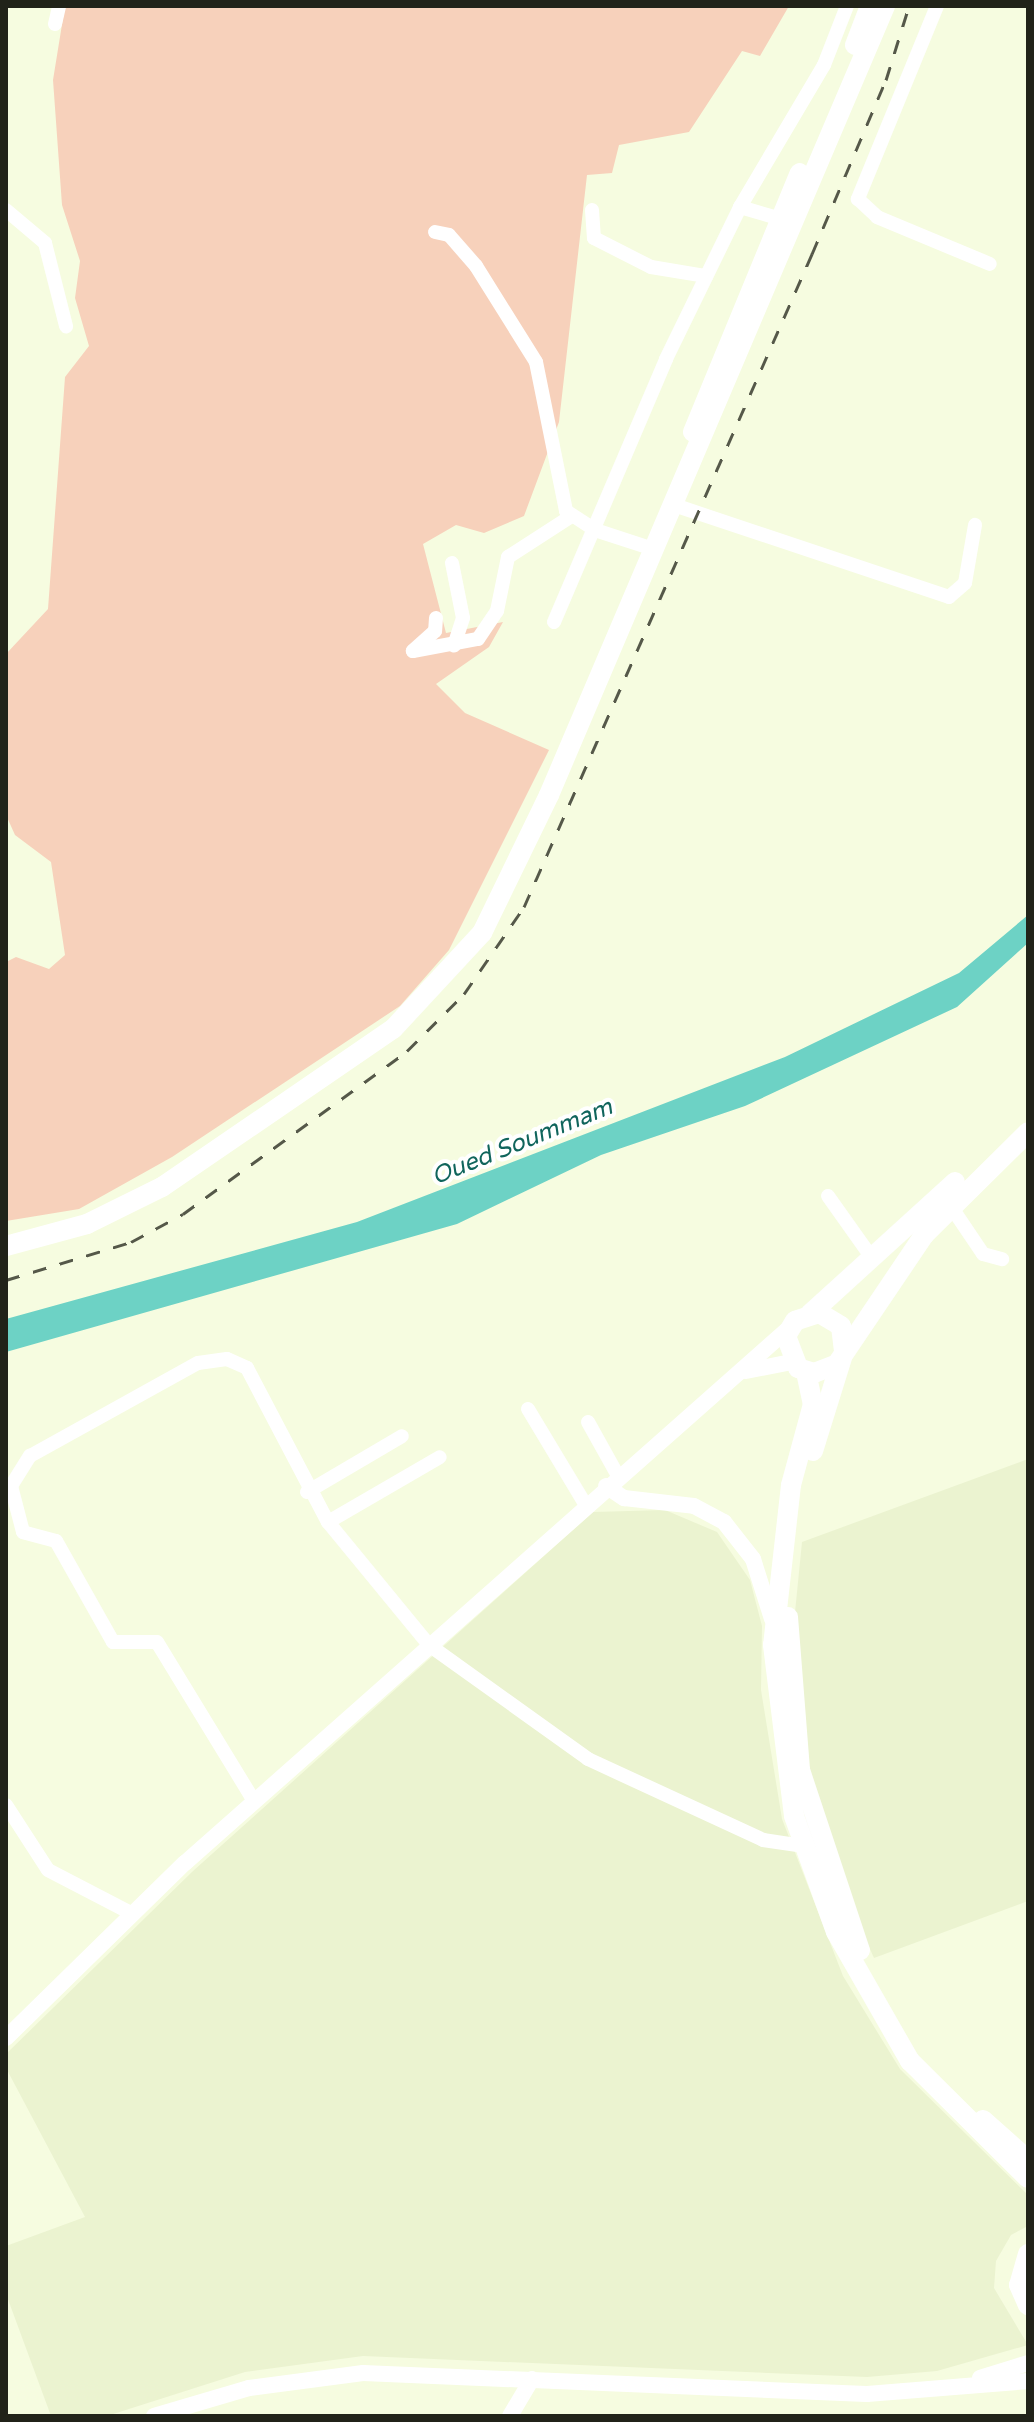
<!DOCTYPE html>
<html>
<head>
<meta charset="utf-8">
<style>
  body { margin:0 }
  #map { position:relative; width:1034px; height:2422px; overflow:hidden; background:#f6fce0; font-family:"Varela Round",sans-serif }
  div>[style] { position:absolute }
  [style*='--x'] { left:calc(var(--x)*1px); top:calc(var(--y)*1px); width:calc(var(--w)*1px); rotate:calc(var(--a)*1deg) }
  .built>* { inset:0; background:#ebf3d0 }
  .green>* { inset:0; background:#f7d1bb }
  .water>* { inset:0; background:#6dd2c5 }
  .minor>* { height:14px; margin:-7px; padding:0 7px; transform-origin:7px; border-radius:7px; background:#fff }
  .major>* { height:16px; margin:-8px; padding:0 8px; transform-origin:8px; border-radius:8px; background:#fff }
  .highway>* { height:20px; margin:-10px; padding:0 10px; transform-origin:10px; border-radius:10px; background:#fff }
  .rail>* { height:3px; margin-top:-1.5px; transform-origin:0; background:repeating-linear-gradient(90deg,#555849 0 14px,transparent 0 28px) }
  span { translate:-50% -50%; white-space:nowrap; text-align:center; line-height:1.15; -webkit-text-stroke:8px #fff; paint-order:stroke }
  .water-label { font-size:24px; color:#10655c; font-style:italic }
  .frame { position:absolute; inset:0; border:8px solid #212319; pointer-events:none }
</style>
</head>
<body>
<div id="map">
  <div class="built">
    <div style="clip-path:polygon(1028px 1459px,1028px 1901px,874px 1958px,847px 1898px,806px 1758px,794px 1622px,802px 1542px)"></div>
    <div style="clip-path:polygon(665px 1510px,717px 1532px,750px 1580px,762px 1626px,761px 1690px,782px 1819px,843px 1976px,900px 2069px,1028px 2195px,1028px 2226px,1011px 2235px,996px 2261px,994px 2288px,1028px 2345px,937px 2371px,867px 2377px,363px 2356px,245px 2372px,107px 2416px,51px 2416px,6px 2294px,6px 2246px,85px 2217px,6px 2068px,6px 2054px,193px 1871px,593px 1512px)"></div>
  </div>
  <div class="green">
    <div style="clip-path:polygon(65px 6px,789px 6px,760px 56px,742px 51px,689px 132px,619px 145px,612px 173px,587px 175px,559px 422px,524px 516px,484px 533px,456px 525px,423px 544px,446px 633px,503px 622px,489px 647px,436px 684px,465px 713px,549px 750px,449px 950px,400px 1006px,172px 1157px,79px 1209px,6px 1221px,6px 962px,16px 957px,49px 969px,65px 955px,51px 862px,15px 835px,6px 815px,6px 654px,48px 609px,65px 377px,89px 346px,75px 298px,80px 261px,62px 205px,53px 80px)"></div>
  </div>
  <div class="water">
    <div style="clip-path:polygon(1028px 915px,1028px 943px,957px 1007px,745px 1106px,601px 1155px,457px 1224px,6px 1352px,6px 1319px,357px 1222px,785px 1057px,959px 973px)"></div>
  </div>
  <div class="minor">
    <div style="--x:937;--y:6;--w:209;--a:112.3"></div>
    <div style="--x:858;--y:199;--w:26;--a:43"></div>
    <div style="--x:877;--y:217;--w:122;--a:22.6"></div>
    <div style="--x:55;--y:24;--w:18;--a:-77"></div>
    <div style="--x:740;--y:207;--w:43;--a:16.3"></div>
    <div style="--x:6;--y:210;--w:51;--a:40.2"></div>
    <div style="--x:45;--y:243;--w:86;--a:75.8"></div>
    <div style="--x:592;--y:210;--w:28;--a:86"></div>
    <div style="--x:594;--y:238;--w:64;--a:27"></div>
    <div style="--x:651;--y:267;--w:56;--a:9.3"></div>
    <div style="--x:435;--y:232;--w:14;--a:12"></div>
    <div style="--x:449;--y:235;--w:41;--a:48.9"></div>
    <div style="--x:476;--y:266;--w:113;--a:58"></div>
    <div style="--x:536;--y:362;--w:152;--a:78.6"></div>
    <div style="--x:566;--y:511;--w:35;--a:33"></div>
    <div style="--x:595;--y:530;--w:61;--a:18.1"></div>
    <div style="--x:671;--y:504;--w:293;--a:18.5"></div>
    <div style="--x:949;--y:597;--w:21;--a:-41"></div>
    <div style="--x:965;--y:583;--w:59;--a:-80.2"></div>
    <div style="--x:452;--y:563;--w:56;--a:78.7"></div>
    <div style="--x:463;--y:618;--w:29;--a:108"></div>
    <div style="--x:436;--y:618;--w:13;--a:94"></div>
    <div style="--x:435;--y:631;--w:30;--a:138"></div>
    <div style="--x:413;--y:651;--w:66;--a:-10.5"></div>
    <div style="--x:478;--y:639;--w:34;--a:-56"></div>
    <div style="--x:497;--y:611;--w:55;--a:-78.5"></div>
    <div style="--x:508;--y:557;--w:74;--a:-32.8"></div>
    <div style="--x:554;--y:622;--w:286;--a:-66.9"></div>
    <div style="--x:666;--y:359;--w:169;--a:-64"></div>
    <div style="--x:740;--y:207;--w:165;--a:-59.4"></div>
    <div style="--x:824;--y:65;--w:63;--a:-68.7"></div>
    <div style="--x:828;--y:1196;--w:76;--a:54.6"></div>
    <div style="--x:950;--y:1205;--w:59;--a:56"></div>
    <div style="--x:983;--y:1254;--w:20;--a:15"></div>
    <div style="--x:528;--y:1409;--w:111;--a:59"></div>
    <div style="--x:588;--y:1422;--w:62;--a:60.9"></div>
    <div style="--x:307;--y:1492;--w:110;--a:-30.5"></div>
    <div style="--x:328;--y:1522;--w:129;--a:-30.1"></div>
    <div style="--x:254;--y:1801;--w:186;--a:-121.4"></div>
    <div style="--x:157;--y:1642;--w:44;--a:180"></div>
    <div style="--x:113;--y:1642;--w:116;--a:-119.4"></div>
    <div style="--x:56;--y:1541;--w:34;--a:-165"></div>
    <div style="--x:23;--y:1532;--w:48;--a:-104.6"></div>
    <div style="--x:11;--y:1486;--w:36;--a:-58"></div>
    <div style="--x:30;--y:1456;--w:192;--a:-29"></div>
    <div style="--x:198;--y:1363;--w:29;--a:-8"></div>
    <div style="--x:227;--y:1359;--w:22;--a:24"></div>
    <div style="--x:247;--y:1368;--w:174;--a:62.3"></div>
    <div style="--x:328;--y:1522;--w:159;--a:50.6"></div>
    <div style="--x:429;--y:1645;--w:196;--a:35.6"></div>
    <div style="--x:588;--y:1759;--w:193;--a:24.8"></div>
    <div style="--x:763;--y:1840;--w:40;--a:8.5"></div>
    <div style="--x:6;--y:1805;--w:77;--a:57.1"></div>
    <div style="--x:48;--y:1870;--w:96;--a:27.4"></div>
  </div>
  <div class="major">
    <div style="--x:746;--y:1371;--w:47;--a:-11.1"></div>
    <div style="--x:606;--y:1486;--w:22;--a:34"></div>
    <div style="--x:624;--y:1498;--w:70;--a:6.5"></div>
    <div style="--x:694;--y:1506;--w:34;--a:28"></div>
    <div style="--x:724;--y:1522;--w:47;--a:51.9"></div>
    <div style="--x:753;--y:1559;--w:63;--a:72.4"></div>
    <div style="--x:6;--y:2038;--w:250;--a:-44.4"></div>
    <div style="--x:185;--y:1863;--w:807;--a:-41.53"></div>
    <div style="--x:980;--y:2378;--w:50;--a:-17.4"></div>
    <div style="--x:154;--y:2416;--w:99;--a:-16.4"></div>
    <div style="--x:249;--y:2388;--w:115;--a:-7.5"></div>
    <div style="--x:363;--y:2373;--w:504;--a:2.39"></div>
    <div style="--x:867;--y:2394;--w:162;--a:-4.6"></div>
    <div style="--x:510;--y:2416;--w:43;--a:-59.3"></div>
  </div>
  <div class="highway">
    <div style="--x:855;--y:45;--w:42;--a:-69"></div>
    <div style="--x:693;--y:432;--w:280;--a:-67.6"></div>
    <div style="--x:6;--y:1246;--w:84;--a:-15.2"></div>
    <div style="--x:87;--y:1224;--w:84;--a:-26.3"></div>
    <div style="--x:162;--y:1187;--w:280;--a:-34.4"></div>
    <div style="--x:393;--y:1029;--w:131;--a:-47.2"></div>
    <div style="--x:482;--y:933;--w:153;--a:-64.1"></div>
    <div style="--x:549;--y:795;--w:858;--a:-66.93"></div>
    <div style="--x:810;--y:1314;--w:196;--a:-42.3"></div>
    <div style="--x:844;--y:1351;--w:25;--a:-97"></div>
    <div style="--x:841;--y:1326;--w:26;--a:-149"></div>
    <div style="--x:819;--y:1313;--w:25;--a:162"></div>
    <div style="--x:795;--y:1321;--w:17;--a:121"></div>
    <div style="--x:786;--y:1336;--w:34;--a:69"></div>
    <div style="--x:798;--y:1368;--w:17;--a:17"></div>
    <div style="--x:814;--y:1373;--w:25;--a:-21"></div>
    <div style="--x:837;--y:1364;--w:156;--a:-56"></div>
    <div style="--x:924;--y:1235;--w:146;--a:-44.7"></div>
    <div style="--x:806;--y:1372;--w:33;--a:78"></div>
    <div style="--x:813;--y:1404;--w:84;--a:105.2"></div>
    <div style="--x:791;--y:1485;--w:161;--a:96.4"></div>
    <div style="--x:773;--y:1645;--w:172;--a:83"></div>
    <div style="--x:794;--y:1816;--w:123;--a:70.1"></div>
    <div style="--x:836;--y:1932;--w:149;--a:60.2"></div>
    <div style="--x:910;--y:2061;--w:166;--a:44.8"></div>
    <div style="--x:813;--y:1451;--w:97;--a:-72.7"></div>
    <div style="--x:788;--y:1617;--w:153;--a:85.5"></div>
    <div style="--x:800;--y:1770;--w:190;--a:71.6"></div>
    <div style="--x:983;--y:2120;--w:60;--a:41.6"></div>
    <div style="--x:1028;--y:2254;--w:32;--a:106"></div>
    <div style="--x:1019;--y:2285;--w:22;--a:66"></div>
  </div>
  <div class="rail">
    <div style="--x:6;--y:1280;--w:131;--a:-16.9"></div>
    <div style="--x:131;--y:1242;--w:59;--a:-28.3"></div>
    <div style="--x:183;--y:1214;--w:277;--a:-36"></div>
    <div style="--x:407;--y:1051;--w:81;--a:-45"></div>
    <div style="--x:464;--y:994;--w:106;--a:-55.4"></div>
    <div style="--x:524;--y:907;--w:714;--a:-66.2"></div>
    <div style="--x:812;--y:254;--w:189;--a:-67"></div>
    <div style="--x:886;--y:80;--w:77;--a:-72.7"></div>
  </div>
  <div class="water-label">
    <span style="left:522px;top:1142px;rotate:-22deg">Oued Soummam</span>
  </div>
  <div class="frame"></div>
</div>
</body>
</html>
